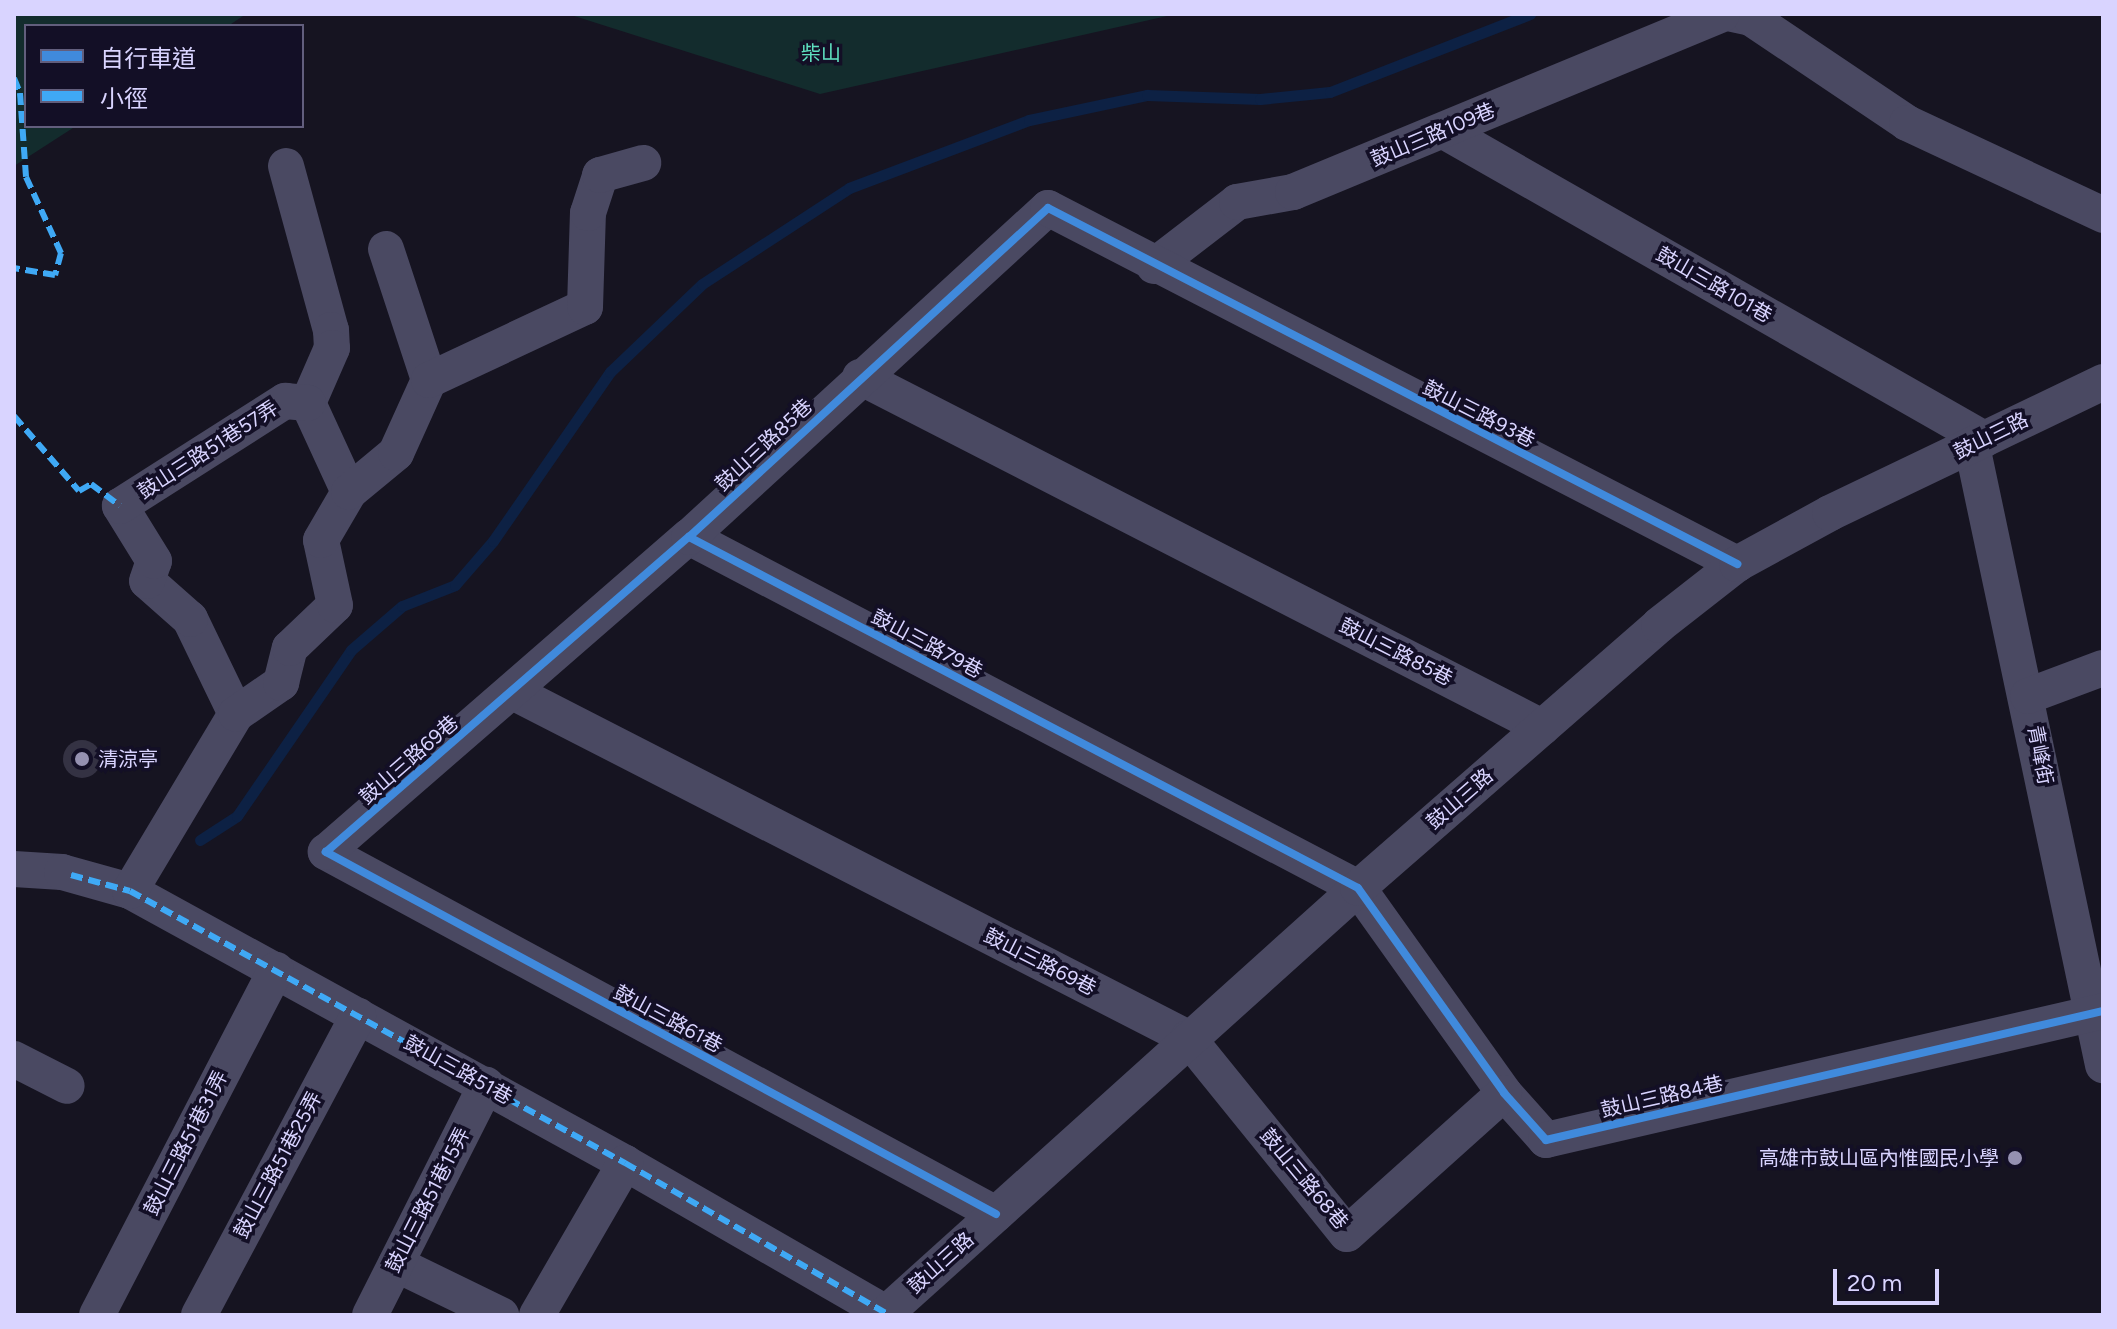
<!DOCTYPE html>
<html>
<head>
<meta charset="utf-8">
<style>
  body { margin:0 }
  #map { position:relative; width:2117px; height:1329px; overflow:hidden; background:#161421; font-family:Figtree,"Noto Sans TC",sans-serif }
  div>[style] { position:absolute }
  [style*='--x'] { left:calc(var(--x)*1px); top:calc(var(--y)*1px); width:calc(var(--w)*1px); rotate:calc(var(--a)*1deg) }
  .green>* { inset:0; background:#132c2d }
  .stream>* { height:11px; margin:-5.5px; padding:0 5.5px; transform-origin:5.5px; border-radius:5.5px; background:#0d2144 }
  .building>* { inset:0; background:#343243 }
  .round { border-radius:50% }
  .minor>* { height:36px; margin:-18px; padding:0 18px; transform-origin:18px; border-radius:18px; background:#4a4962 }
  .quiet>* { height:6px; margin-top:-3px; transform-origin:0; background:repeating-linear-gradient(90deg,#3fa9f5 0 12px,transparent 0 18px) }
  .cycleway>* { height:8px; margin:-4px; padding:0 4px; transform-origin:4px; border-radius:4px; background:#408adc }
  .dots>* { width:22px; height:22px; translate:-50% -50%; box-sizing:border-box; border:4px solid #130f26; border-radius:50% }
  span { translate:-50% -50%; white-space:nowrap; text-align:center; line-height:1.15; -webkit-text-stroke:7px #130f26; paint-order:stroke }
  .park-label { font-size:20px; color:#5fe0c0 }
  .street-label { font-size:20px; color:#d9d4ff }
  .poi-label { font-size:20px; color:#d9d4ff }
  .left { translate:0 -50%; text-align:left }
  .right { translate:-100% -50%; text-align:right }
  .frame { position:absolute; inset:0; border:16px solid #d9d4ff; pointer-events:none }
  .legend { position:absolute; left:24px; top:24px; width:280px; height:104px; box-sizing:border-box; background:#130f26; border:2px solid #625e7d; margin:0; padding:10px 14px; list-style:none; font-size:24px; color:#d9d4ff }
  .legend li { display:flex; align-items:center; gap:16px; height:40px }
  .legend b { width:40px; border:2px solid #625e7d }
  .scale { position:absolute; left:1833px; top:1269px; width:106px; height:36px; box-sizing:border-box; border:4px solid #d9d4ff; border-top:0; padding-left:10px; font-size:24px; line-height:28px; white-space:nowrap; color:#d9d4ff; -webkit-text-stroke:6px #130f26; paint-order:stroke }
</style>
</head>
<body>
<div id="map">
  <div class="green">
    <div style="clip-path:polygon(14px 14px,246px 14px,228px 26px,26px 26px,26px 126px,76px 126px,14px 166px)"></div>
    <div style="clip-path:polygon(568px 14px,1176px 14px,820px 94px)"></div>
  </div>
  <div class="stream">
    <div style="--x:200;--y:840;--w:44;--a:-33"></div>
    <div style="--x:237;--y:816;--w:201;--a:-55.5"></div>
    <div style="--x:351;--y:650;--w:67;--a:-40.8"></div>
    <div style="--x:402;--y:606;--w:57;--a:-21.6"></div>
    <div style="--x:455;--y:585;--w:58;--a:-49.2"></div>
    <div style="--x:493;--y:541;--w:206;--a:-55.3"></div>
    <div style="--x:610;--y:372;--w:127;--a:-43.7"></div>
    <div style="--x:702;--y:284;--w:176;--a:-33.1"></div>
    <div style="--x:849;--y:188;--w:192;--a:-20.7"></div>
    <div style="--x:1029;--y:120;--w:121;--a:-12"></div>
    <div style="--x:1147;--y:95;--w:113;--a:2"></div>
    <div style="--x:1260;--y:99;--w:70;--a:-5.7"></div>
    <div style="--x:1330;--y:92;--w:215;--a:-21.3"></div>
  </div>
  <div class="building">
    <div class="round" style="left:63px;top:740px;width:38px;height:38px"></div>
  </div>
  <div class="minor">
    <div style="--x:1732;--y:14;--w:19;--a:12"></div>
    <div style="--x:1751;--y:18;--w:188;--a:33.9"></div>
    <div style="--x:1907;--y:123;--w:217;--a:25.1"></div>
    <div style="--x:1444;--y:131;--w:622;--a:29.7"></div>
    <div style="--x:286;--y:166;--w:170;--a:74.7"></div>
    <div style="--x:331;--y:330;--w:18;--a:87"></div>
    <div style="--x:332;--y:348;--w:60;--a:113.6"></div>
    <div style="--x:308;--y:403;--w:98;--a:65.3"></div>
    <div style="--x:386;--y:249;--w:138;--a:71.8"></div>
    <div style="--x:1154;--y:266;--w:105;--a:-37.6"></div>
    <div style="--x:1237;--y:202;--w:57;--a:-10.1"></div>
    <div style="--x:1293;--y:192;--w:464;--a:-22.5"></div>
    <div style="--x:860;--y:377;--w:767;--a:27.17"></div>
    <div style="--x:1972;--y:446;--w:633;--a:78.05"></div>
    <div style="--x:689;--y:537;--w:755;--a:27.68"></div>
    <div style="--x:1358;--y:888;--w:252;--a:54.5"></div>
    <div style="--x:1504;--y:1093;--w:63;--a:48.2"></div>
    <div style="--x:1546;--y:1140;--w:572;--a:-13.04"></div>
    <div style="--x:513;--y:692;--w:759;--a:27.14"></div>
    <div style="--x:1188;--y:1038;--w:252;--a:51"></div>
    <div style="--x:1347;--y:1234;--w:211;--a:-41.9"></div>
    <div style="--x:2028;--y:696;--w:80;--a:-20.5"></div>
    <div style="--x:236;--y:714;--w:106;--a:-115.8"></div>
    <div style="--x:190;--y:619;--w:57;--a:-138.5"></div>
    <div style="--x:147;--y:581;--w:21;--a:-71"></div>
    <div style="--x:154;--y:561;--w:65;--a:-121.7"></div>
    <div style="--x:120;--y:506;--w:196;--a:-32.5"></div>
    <div style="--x:285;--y:401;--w:23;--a:5"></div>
    <div style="--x:14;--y:869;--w:48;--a:3.6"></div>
    <div style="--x:62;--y:872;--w:71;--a:15.6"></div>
    <div style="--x:130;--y:891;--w:565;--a:28.79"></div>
    <div style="--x:625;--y:1163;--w:301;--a:29.9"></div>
    <div style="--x:130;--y:891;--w:206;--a:-59.1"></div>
    <div style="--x:236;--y:714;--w:55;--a:-34.6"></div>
    <div style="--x:281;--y:683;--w:36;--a:-76"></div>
    <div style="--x:290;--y:648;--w:62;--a:-43.7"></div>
    <div style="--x:335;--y:605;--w:66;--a:-102.2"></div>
    <div style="--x:321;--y:540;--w:56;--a:-59.7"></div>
    <div style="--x:349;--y:492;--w:61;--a:-39.7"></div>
    <div style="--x:396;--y:453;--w:80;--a:-65.7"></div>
    <div style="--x:429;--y:380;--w:172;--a:-25.1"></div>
    <div style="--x:585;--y:307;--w:94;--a:-88.2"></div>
    <div style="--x:588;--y:213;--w:40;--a:-72"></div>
    <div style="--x:600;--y:175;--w:45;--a:-15.6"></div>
    <div style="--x:14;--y:1059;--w:59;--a:27"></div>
    <div style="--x:996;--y:1214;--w:762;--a:-151.62"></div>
    <div style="--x:326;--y:852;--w:481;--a:-41"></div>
    <div style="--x:689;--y:537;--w:487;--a:-42.5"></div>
    <div style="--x:1048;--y:208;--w:776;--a:27.32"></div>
    <div style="--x:396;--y:1264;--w:117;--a:25.9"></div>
    <div style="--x:97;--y:1315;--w:389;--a:-62.6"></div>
    <div style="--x:199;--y:1315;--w:339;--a:-62"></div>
    <div style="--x:370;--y:1315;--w:258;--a:-63.2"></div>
    <div style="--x:537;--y:1315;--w:176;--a:-59.9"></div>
    <div style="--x:884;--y:1315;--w:638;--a:-42.01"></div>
    <div style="--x:1358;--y:888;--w:400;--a:-41.1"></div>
    <div style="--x:1659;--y:625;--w:99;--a:-38"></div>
    <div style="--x:1737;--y:564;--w:106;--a:-28.7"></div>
    <div style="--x:1830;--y:513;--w:303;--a:-25.6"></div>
  </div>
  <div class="quiet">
    <div style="--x:14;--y:78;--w:16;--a:68"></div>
    <div style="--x:20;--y:93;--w:84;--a:85.9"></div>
    <div style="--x:26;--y:177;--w:84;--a:65.3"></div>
    <div style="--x:61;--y:253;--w:23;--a:105"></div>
    <div style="--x:55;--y:275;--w:42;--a:-170.3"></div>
    <div style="--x:14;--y:416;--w:99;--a:49.1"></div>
    <div style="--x:79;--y:491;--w:14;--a:-30"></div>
    <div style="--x:91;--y:484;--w:36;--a:37"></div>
    <div style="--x:71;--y:875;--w:61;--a:15.2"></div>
    <div style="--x:130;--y:891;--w:565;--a:28.79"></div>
    <div style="--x:625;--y:1163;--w:301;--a:29.9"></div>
  </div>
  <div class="cycleway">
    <div style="--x:689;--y:537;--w:755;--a:27.68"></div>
    <div style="--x:1358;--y:888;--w:252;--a:54.5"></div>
    <div style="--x:1504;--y:1093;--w:63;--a:48.2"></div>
    <div style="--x:1546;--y:1140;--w:572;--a:-13.04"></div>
    <div style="--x:996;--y:1214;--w:762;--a:-151.62"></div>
    <div style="--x:326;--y:852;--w:481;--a:-41"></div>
    <div style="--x:689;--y:537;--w:487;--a:-42.5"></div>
    <div style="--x:1048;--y:208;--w:776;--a:27.32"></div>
  </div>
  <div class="dots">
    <div style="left:82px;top:759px;background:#9591b1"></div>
    <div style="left:2015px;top:1158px;background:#9591b1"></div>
  </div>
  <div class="park-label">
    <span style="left:821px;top:53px">柴山</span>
  </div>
  <div class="street-label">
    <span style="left:1433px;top:135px;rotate:-23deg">鼓山三路109巷</span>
    <span style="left:1714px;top:285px;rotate:30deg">鼓山三路101巷</span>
    <span style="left:1479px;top:414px;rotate:27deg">鼓山三路93巷</span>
    <span style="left:1991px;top:436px;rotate:-26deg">鼓山三路</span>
    <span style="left:764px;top:445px;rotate:-43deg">鼓山三路85巷</span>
    <span style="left:208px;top:450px;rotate:-33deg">鼓山三路51巷57弄</span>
    <span style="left:927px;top:644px;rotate:28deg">鼓山三路79巷</span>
    <span style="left:1396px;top:652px;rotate:27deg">鼓山三路85巷</span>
    <span style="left:2040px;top:755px;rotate:79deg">青峰街</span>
    <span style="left:409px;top:760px;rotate:-41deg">鼓山三路69巷</span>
    <span style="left:1460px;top:799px;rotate:-41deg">鼓山三路</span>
    <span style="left:1040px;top:962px;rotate:27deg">鼓山三路69巷</span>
    <span style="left:668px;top:1019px;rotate:28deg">鼓山三路61巷</span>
    <span style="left:458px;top:1070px;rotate:29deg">鼓山三路51巷</span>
    <span style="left:1662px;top:1097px;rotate:-13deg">鼓山三路84巷</span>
    <span style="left:186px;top:1143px;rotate:-63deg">鼓山三路51巷31弄</span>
    <span style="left:278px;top:1165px;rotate:-62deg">鼓山三路51巷25弄</span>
    <span style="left:1304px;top:1179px;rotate:50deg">鼓山三路68巷</span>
    <span style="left:428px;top:1200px;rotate:-63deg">鼓山三路51巷15弄</span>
    <span style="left:941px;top:1263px;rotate:-42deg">鼓山三路</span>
  </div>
  <div class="poi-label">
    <span class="left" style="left:98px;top:759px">清涼亭</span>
    <span class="right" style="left:1999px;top:1158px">高雄市鼓山區內惟國民小學</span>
  </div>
  <div class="frame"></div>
  <ul class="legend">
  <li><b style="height:10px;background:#408adc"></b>自行車道</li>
  <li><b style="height:10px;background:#3fa9f5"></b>小徑</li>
  </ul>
  <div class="scale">20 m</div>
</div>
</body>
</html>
